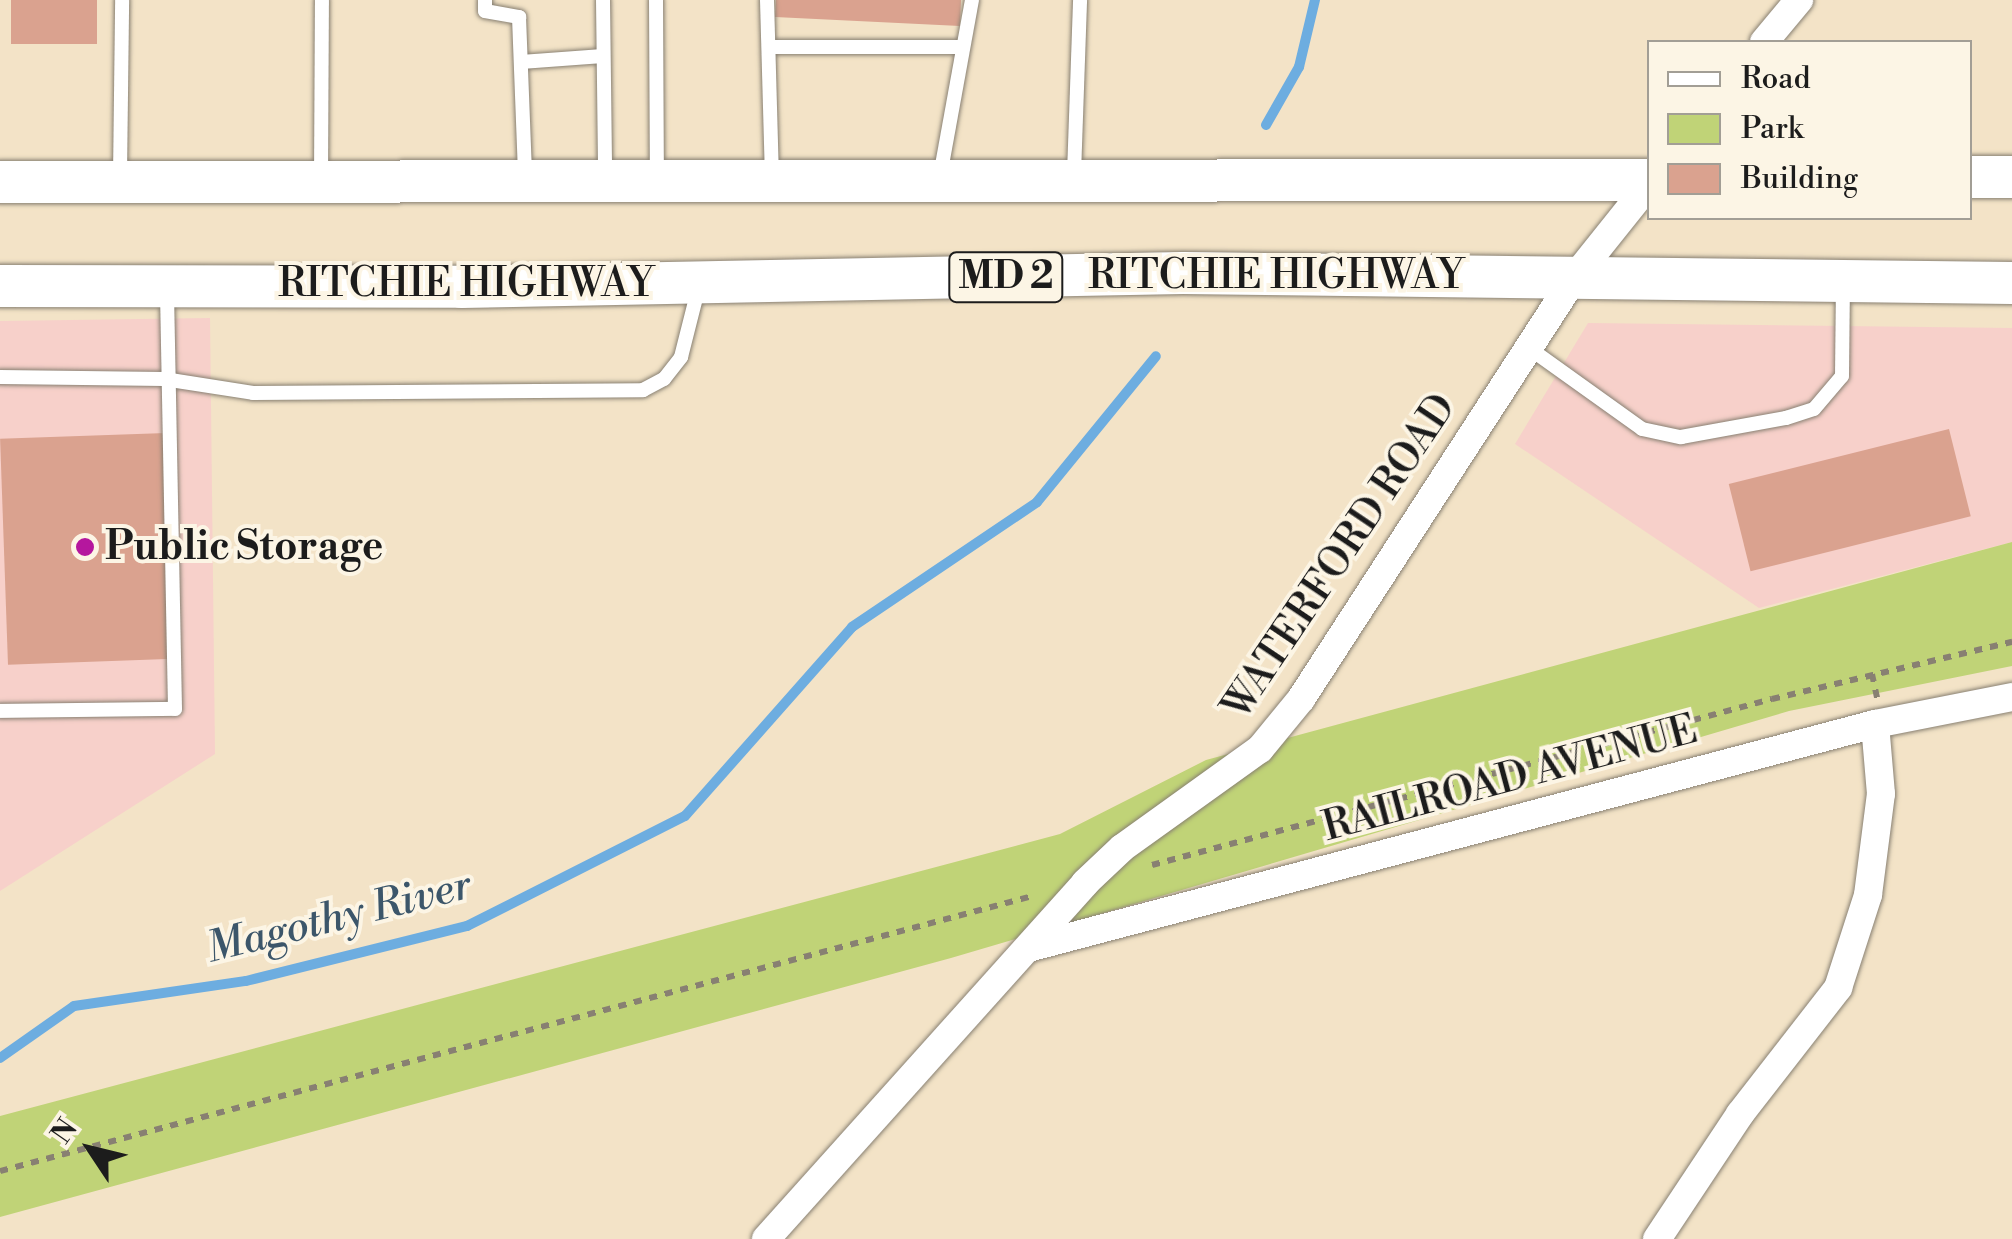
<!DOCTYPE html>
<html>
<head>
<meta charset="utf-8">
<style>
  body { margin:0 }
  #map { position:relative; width:2012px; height:1239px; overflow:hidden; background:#f3e3c7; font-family:"Libre Bodoni",serif }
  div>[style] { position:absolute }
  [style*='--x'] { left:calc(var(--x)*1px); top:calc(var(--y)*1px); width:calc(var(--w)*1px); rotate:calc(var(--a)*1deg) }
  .built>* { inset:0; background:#f7d0ca }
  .green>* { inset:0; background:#c0d377 }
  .stream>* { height:10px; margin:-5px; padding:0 5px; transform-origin:5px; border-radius:5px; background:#6dade0 }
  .building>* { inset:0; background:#daa28f; transform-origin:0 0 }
  .path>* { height:6px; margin-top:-3px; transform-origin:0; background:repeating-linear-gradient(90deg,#888072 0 8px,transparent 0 16px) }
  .roads { filter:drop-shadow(0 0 2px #888072) drop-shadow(0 0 2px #888072) }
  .lane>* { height:14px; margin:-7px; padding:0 7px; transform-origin:7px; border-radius:7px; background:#fff }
  .street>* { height:28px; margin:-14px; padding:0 14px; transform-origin:14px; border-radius:14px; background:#fff }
  .primary>* { height:42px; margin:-21px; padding:0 21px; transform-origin:21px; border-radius:21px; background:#fff }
  .dots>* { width:28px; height:28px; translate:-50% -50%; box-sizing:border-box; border:5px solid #fcf5e5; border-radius:50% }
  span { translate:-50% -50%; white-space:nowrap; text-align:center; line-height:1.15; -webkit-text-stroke:8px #fcf5e5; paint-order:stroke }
  .shield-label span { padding:2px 8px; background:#fcf5e5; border:2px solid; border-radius:8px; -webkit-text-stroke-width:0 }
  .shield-label { font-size:38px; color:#1c1c1c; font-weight:700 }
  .street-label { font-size:40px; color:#1c1c1c }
  .poi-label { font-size:40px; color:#1c1c1c; font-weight:700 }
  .left { translate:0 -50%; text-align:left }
  .water-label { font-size:42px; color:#3c566a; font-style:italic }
  .legend { position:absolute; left:1647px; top:40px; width:325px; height:180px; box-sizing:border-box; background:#fcf5e5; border:2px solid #a29e95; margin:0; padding:12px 18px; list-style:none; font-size:30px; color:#1c1c1c }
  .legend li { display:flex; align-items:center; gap:20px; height:50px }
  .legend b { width:50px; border:2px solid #a29e95 }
  .north { position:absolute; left:40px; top:1099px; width:100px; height:100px; -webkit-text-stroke:8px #fcf5e5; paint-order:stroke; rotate:305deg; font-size:28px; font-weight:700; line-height:40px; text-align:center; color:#1c1c1c }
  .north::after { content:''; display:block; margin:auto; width:35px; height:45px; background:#1c1c1c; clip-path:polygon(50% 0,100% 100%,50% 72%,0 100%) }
</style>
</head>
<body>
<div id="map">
  <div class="built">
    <div style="clip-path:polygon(210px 318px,215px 754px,0 891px,0 321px)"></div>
    <div style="clip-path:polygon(1588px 323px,2012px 328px,2012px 542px,1759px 608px,1515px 444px)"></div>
  </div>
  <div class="green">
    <div style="clip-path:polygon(2012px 542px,2012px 666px,1789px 711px,951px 958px,0 1217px,0 1116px,1060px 834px,1206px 760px)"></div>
  </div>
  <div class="stream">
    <div style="--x:1266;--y:125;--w:67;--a:-60.4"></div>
    <div style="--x:1299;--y:67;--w:69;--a:-76.6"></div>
    <div style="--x:0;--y:1058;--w:90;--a:-35.1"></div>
    <div style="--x:74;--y:1006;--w:174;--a:-8.3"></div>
    <div style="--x:246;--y:981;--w:228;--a:-14"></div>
    <div style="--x:467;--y:926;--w:244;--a:-26.8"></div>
    <div style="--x:685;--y:816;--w:252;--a:-48.5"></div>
    <div style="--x:852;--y:627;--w:223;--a:-34"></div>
    <div style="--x:1037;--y:502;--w:188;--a:-50.8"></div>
  </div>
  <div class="building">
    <div style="left:11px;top:0;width:86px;height:44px"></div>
    <div style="clip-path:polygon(776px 0,961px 0,960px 26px,775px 17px)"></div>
    <div style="left:1949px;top:429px;width:90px;height:227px;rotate:76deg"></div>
    <div style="left:166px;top:433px;width:226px;height:166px;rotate:88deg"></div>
  </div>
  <div class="path">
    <div style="--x:1872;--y:674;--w:25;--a:78"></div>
    <div style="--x:1152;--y:865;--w:642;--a:-14.99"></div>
    <div style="--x:1772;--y:699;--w:247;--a:-13.4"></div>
    <div style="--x:0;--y:1171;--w:1069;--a:-14.91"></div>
  </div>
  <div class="roads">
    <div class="lane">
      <div style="--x:485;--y:0;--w:11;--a:90"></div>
      <div style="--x:485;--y:11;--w:35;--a:10"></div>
      <div style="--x:519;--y:17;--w:157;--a:87.8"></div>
      <div style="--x:603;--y:0;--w:175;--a:89.3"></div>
      <div style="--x:656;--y:0;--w:175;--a:89.7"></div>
      <div style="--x:767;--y:0;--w:178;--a:88.4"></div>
      <div style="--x:770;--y:47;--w:193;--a:0"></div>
      <div style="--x:521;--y:62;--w:82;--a:-4.2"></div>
      <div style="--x:1074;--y:174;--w:174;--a:-88"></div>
      <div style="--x:120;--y:176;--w:176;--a:-89.3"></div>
      <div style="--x:940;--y:176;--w:179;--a:-79.7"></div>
      <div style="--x:321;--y:179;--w:179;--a:-89.7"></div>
      <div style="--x:1529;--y:348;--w:139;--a:35.6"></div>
      <div style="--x:1642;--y:429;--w:40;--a:12"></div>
      <div style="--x:1681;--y:437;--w:107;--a:-10.3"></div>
      <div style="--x:1786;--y:418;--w:29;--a:-18"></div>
      <div style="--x:1814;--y:409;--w:43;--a:-49.7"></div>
      <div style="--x:1842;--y:376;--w:90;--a:-89.4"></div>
      <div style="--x:0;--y:377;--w:164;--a:0.7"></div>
      <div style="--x:164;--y:379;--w:90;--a:8.9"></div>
      <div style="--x:253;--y:393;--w:390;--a:-0.4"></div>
      <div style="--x:643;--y:390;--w:24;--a:-28"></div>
      <div style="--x:664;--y:379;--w:28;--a:-52"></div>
      <div style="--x:681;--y:357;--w:73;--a:-75.8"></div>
      <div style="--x:0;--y:711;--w:175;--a:-0.7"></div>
      <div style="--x:175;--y:709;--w:419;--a:-91.1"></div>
    </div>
    <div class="street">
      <div style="--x:1764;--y:42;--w:55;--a:-50.2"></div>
      <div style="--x:1032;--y:947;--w:872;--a:-14.82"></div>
      <div style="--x:1875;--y:724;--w:140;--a:-11.1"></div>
      <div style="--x:766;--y:1239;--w:478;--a:-48.1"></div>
      <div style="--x:1085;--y:883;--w:51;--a:-43.4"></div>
      <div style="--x:1122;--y:848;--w:170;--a:-35.7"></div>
      <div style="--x:1260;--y:749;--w:65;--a:-50.6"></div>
      <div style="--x:1301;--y:699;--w:502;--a:-57.04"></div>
      <div style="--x:1574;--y:278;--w:122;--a:-51.3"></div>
      <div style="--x:1657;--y:1239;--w:150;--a:-56.4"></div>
      <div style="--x:1740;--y:1114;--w:160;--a:-52.1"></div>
      <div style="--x:1838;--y:988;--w:98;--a:-72.1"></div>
      <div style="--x:1868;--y:895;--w:102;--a:-82.7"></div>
      <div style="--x:1881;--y:794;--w:70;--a:-94.9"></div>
    </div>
    <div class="primary">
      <div style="--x:1970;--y:177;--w:42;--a:0"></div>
      <div style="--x:0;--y:182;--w:1650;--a:-0.07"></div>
      <div style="--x:0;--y:286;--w:461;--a:0.1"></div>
      <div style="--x:461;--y:287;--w:722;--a:-1.11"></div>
      <div style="--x:1183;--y:273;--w:829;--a:0.69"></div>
    </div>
  </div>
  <div class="dots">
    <div style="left:85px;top:547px;background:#b5179e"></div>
  </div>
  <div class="shield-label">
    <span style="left:1006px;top:277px">MD 2</span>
  </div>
  <div class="street-label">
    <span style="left:1276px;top:276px">RITCHIE HIGHWAY</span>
    <span style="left:466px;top:284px">RITCHIE HIGHWAY</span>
    <span style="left:1340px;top:557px;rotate:-56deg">WATERFORD ROAD</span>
    <span style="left:1510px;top:779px;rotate:-15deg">RAILROAD AVENUE</span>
  </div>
  <div class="poi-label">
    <span class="left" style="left:105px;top:547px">Public Storage</span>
  </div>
  <div class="water-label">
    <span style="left:339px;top:918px;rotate:-14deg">Magothy River</span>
  </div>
  <ul class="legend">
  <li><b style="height:12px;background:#fff"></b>Road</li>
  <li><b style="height:28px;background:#c0d377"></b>Park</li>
  <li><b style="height:28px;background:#daa28f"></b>Building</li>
  </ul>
  <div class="north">N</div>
</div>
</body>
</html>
